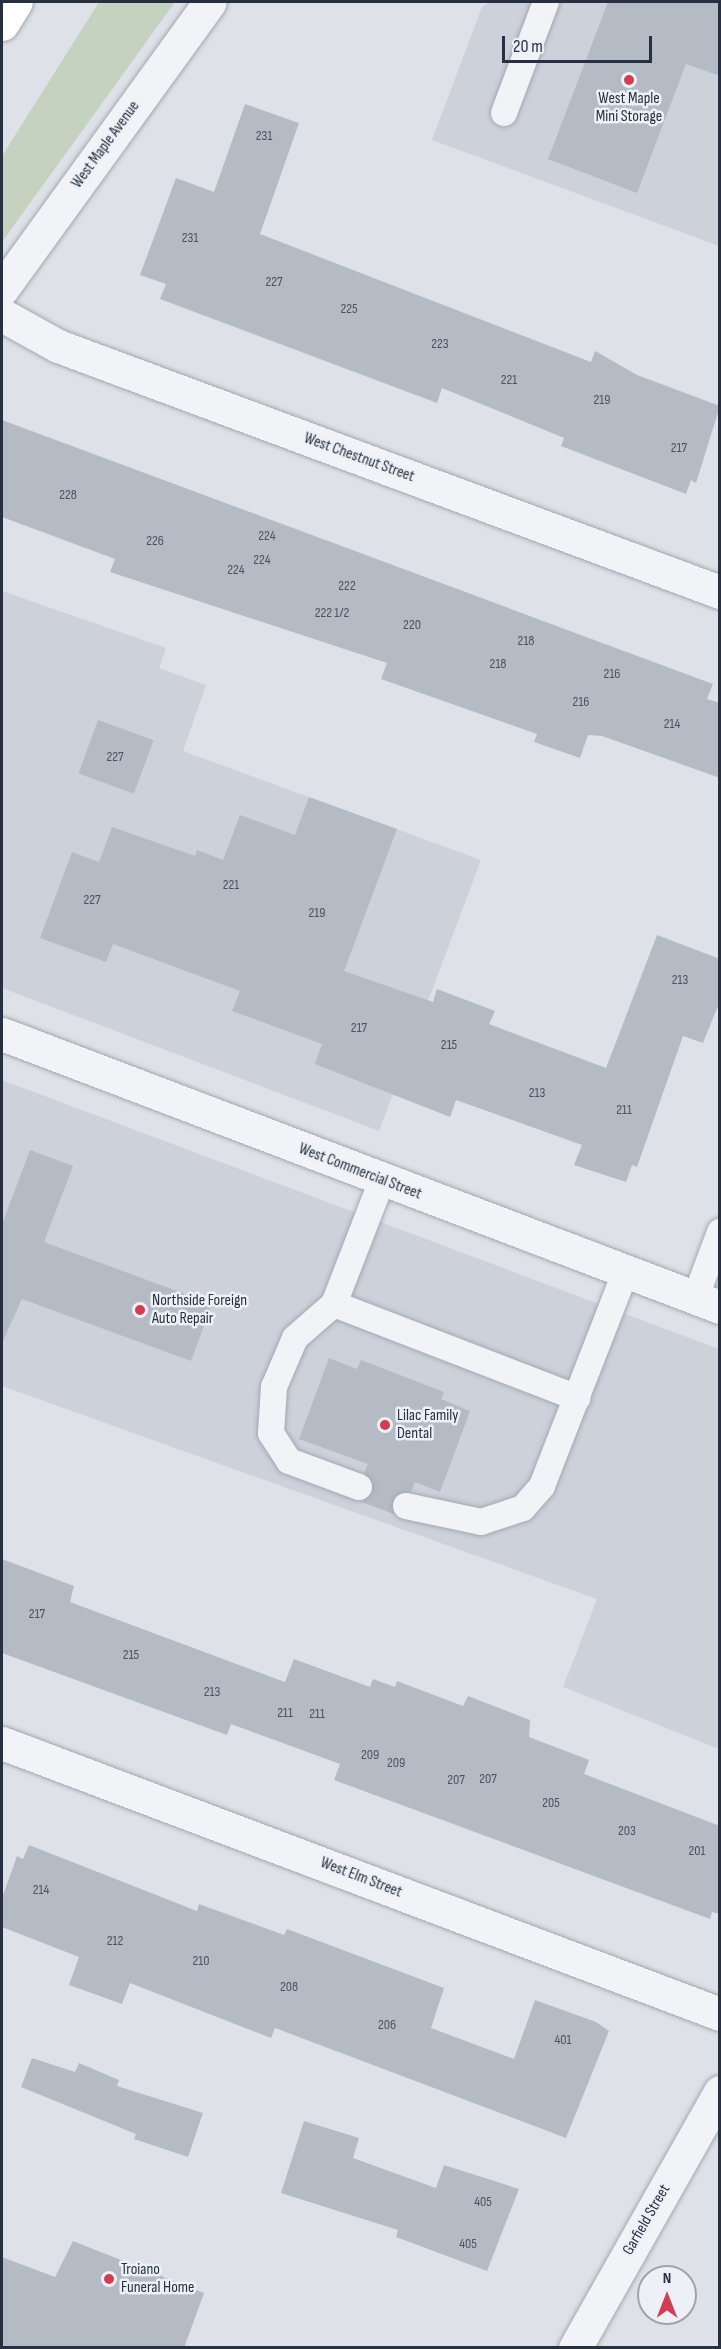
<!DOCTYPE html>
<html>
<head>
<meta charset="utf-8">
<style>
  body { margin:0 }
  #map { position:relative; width:721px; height:2349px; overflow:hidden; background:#dee2e8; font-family:"Sofia Sans Condensed",sans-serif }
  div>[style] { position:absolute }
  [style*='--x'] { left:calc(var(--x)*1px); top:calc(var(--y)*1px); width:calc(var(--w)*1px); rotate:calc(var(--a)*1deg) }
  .built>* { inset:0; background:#ccd1da }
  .green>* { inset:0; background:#c4d2bf }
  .building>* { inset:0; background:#b5bbc5; transform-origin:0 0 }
  .roads { filter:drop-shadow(0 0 2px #a3a9b2) drop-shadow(0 0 2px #a3a9b2) }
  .service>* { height:26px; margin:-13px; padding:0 13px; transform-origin:13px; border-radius:13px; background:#f1f3f6 }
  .minor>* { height:33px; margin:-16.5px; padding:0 16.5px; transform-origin:16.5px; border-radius:16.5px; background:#f1f3f6 }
  .tertiary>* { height:33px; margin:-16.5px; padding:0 16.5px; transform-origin:16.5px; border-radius:16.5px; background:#f1f3f6 }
  .primary>* { height:33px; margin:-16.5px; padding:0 16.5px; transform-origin:16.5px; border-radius:16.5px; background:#fff }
  .dots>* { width:16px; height:16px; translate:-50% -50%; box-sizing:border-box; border:3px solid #edf1f6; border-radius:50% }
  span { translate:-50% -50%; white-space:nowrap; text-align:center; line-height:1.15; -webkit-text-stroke:5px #edf1f6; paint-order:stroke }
  .number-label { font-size:14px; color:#4a5361 }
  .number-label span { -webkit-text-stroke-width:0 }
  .poi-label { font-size:16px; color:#273040 }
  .left { translate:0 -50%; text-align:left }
  .street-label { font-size:16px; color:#273040 }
  .frame { position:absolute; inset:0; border:3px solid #273040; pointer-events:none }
  .north { position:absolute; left:637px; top:2265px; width:60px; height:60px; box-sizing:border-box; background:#edf1f6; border:2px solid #9ea4ad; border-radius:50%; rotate:0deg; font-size:16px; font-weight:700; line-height:24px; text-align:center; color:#273040 }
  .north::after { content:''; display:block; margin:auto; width:21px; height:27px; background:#d33d53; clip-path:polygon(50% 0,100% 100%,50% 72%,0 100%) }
  .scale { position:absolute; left:502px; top:36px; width:150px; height:27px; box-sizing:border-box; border:3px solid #273040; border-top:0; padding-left:8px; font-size:18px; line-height:21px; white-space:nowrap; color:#273040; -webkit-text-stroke:4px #edf1f6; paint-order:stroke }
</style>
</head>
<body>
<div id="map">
  <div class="built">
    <div style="clip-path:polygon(489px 2px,719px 2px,719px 246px,432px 140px,482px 7px)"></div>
    <div style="clip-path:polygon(2px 591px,166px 648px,159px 668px,206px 685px,183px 751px,481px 860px,379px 1131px,2px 988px)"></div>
    <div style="clip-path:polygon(2px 1080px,719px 1349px,719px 1749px,563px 1687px,597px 1599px,2px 1386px)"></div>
  </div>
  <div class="green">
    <div style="clip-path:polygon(99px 2px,175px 2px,2px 242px,2px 156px)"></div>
  </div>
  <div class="building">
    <div style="clip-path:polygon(608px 2px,720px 2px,720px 76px,686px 64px,637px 193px,548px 159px)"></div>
    <div style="clip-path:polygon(245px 104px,299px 123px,260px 234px,591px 362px,595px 351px,637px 375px,720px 406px,696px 483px,691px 480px,686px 494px,561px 446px,564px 438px,442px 388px,437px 403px,160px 299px,166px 284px,140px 275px,176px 178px,214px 192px)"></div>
    <div style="clip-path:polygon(2px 420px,713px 684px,707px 699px,720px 703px,720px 778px,602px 736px,588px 735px,580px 758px,534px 742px,537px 734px,381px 679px,387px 663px,110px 572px,115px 559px,2px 517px)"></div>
    <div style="left:98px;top:720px;width:59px;height:57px;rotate:20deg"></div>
    <div style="clip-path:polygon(309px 797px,397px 829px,344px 971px,433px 1002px,437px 989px,495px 1011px,489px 1024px,606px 1068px,657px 935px,720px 959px,720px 1001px,703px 1043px,683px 1036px,637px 1167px,632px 1165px,626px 1182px,574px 1165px,582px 1145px,456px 1100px,450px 1117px,315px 1064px,322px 1044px,232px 1011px,240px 991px,113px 944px,106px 962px,40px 938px,72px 852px,99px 862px,112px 827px,195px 856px,197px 850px,223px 860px,240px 815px,295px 835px)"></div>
    <div style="clip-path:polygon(30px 1150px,73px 1166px,44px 1242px,212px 1304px,191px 1361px,22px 1299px,2px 1343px,2px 1224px)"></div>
    <div style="clip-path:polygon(329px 1358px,357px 1369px,361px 1360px,444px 1392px,441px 1399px,470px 1411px,440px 1492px,415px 1482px,411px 1492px,395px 1496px,394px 1514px,362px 1502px,373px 1492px,364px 1473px,368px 1464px,299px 1439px)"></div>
    <div style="clip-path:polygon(2px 1559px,74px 1586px,70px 1602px,285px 1682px,294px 1659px,370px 1687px,373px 1679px,395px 1687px,397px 1681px,463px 1706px,468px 1696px,530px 1720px,529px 1737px,589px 1760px,584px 1774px,720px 1826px,720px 1914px,712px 1912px,710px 1919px,334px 1780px,340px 1764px,231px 1724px,227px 1735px,2px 1653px)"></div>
    <div style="clip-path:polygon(29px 1845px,197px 1911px,199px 1904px,284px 1935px,287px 1929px,444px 1988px,431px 2028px,514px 2059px,535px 2000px,596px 2022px,609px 2031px,566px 2138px,275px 2028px,271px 2038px,130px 1983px,122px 2004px,69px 1985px,79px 1957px,2px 1927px,2px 1898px,17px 1856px,23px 1859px)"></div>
    <div style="clip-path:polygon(32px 2058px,75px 2072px,79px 2063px,119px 2080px,117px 2086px,203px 2113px,188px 2157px,134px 2139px,136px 2134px,21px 2087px)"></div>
    <div style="clip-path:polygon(304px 2121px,359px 2138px,353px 2158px,436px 2188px,444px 2165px,519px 2189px,487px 2271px,396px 2237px,398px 2230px,281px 2193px)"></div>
    <div style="clip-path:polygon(73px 2241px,204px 2293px,184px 2348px,2px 2348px,2px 2257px,55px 2277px)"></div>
  </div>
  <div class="roads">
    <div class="service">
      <div style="--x:504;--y:113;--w:119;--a:-69.3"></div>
      <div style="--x:695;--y:1299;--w:72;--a:-69.5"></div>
      <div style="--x:334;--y:1304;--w:261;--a:21.1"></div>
      <div style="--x:359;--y:1487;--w:75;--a:-159.6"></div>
      <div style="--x:289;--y:1461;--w:33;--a:-123"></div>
      <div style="--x:271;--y:1433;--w:46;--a:-86.3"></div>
      <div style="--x:274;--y:1387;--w:53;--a:-66.8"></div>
      <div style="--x:295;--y:1338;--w:52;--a:-41.1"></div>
      <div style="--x:334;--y:1304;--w:133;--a:-68.8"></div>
      <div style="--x:406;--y:1506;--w:77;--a:12"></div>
      <div style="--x:481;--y:1522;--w:44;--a:-18.4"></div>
      <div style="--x:523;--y:1508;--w:29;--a:-49"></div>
      <div style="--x:542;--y:1486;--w:229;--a:-68.7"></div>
    </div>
    <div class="minor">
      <div style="--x:2;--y:289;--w:354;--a:-54.1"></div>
      <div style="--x:2;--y:315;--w:64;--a:29"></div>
      <div style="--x:58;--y:346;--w:706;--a:20.39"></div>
      <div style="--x:2;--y:1743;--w:767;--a:20.68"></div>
      <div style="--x:575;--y:2348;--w:294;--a:-60.5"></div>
    </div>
    <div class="tertiary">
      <div style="--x:2;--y:1034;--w:768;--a:20.82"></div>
    </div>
    <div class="primary">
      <div style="--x:2;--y:24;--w:26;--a:-58"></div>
    </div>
  </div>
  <div class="dots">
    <div style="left:629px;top:80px;background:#d33d53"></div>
    <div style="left:140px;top:1310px;background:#d33d53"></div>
    <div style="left:385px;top:1425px;background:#d33d53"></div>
    <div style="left:109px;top:2279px;background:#d33d53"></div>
  </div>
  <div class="number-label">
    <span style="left:264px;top:136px">231</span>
    <span style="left:190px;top:238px">231</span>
    <span style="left:274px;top:282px">227</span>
    <span style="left:349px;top:309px">225</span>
    <span style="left:440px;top:344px">223</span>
    <span style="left:509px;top:380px">221</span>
    <span style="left:602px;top:400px">219</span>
    <span style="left:679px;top:448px">217</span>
    <span style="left:68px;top:495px">228</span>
    <span style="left:267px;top:536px">224</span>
    <span style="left:155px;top:541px">226</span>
    <span style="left:262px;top:560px">224</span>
    <span style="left:236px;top:570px">224</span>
    <span style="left:347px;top:586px">222</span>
    <span style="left:332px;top:613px">222 1/2</span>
    <span style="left:412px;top:625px">220</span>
    <span style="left:526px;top:641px">218</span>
    <span style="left:498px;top:664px">218</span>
    <span style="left:612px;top:674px">216</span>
    <span style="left:581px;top:702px">216</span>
    <span style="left:672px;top:724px">214</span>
    <span style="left:115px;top:757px">227</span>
    <span style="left:231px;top:885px">221</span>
    <span style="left:92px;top:900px">227</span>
    <span style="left:317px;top:913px">219</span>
    <span style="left:680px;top:980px">213</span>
    <span style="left:359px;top:1028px">217</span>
    <span style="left:449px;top:1045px">215</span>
    <span style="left:537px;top:1093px">213</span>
    <span style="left:624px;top:1110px">211</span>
    <span style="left:37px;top:1614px">217</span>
    <span style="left:131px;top:1655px">215</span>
    <span style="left:212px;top:1692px">213</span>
    <span style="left:285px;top:1713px">211</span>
    <span style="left:317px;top:1714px">211</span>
    <span style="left:370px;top:1755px">209</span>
    <span style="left:396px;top:1763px">209</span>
    <span style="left:488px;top:1779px">207</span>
    <span style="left:456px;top:1780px">207</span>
    <span style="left:551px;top:1803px">205</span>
    <span style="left:627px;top:1831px">203</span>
    <span style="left:697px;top:1851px">201</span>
    <span style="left:41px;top:1890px">214</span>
    <span style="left:115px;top:1941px">212</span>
    <span style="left:201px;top:1961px">210</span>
    <span style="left:289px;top:1987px">208</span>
    <span style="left:387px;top:2025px">206</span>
    <span style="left:563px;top:2040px">401</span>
    <span style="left:483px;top:2202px">405</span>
    <span style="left:468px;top:2244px">405</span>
  </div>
  <div class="poi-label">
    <span style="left:629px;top:108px">West Maple<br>Mini Storage</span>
    <span class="left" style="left:152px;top:1310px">Northside Foreign<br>Auto Repair</span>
    <span class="left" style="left:397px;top:1425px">Lilac Family<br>Dental</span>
    <span class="left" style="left:121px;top:2279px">Troiano<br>Funeral Home</span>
  </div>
  <div class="street-label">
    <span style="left:106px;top:145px;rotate:-54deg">West Maple Avenue</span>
    <span style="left:359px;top:458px;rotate:20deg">West Chestnut Street</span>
    <span style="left:360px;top:1172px;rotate:21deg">West Commercial Street</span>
    <span style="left:361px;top:1878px;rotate:21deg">West Elm Street</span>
    <span style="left:647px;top:2220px;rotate:-60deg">Garfield Street</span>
  </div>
  <div class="frame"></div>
  <div class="north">N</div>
  <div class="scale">20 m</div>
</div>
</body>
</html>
